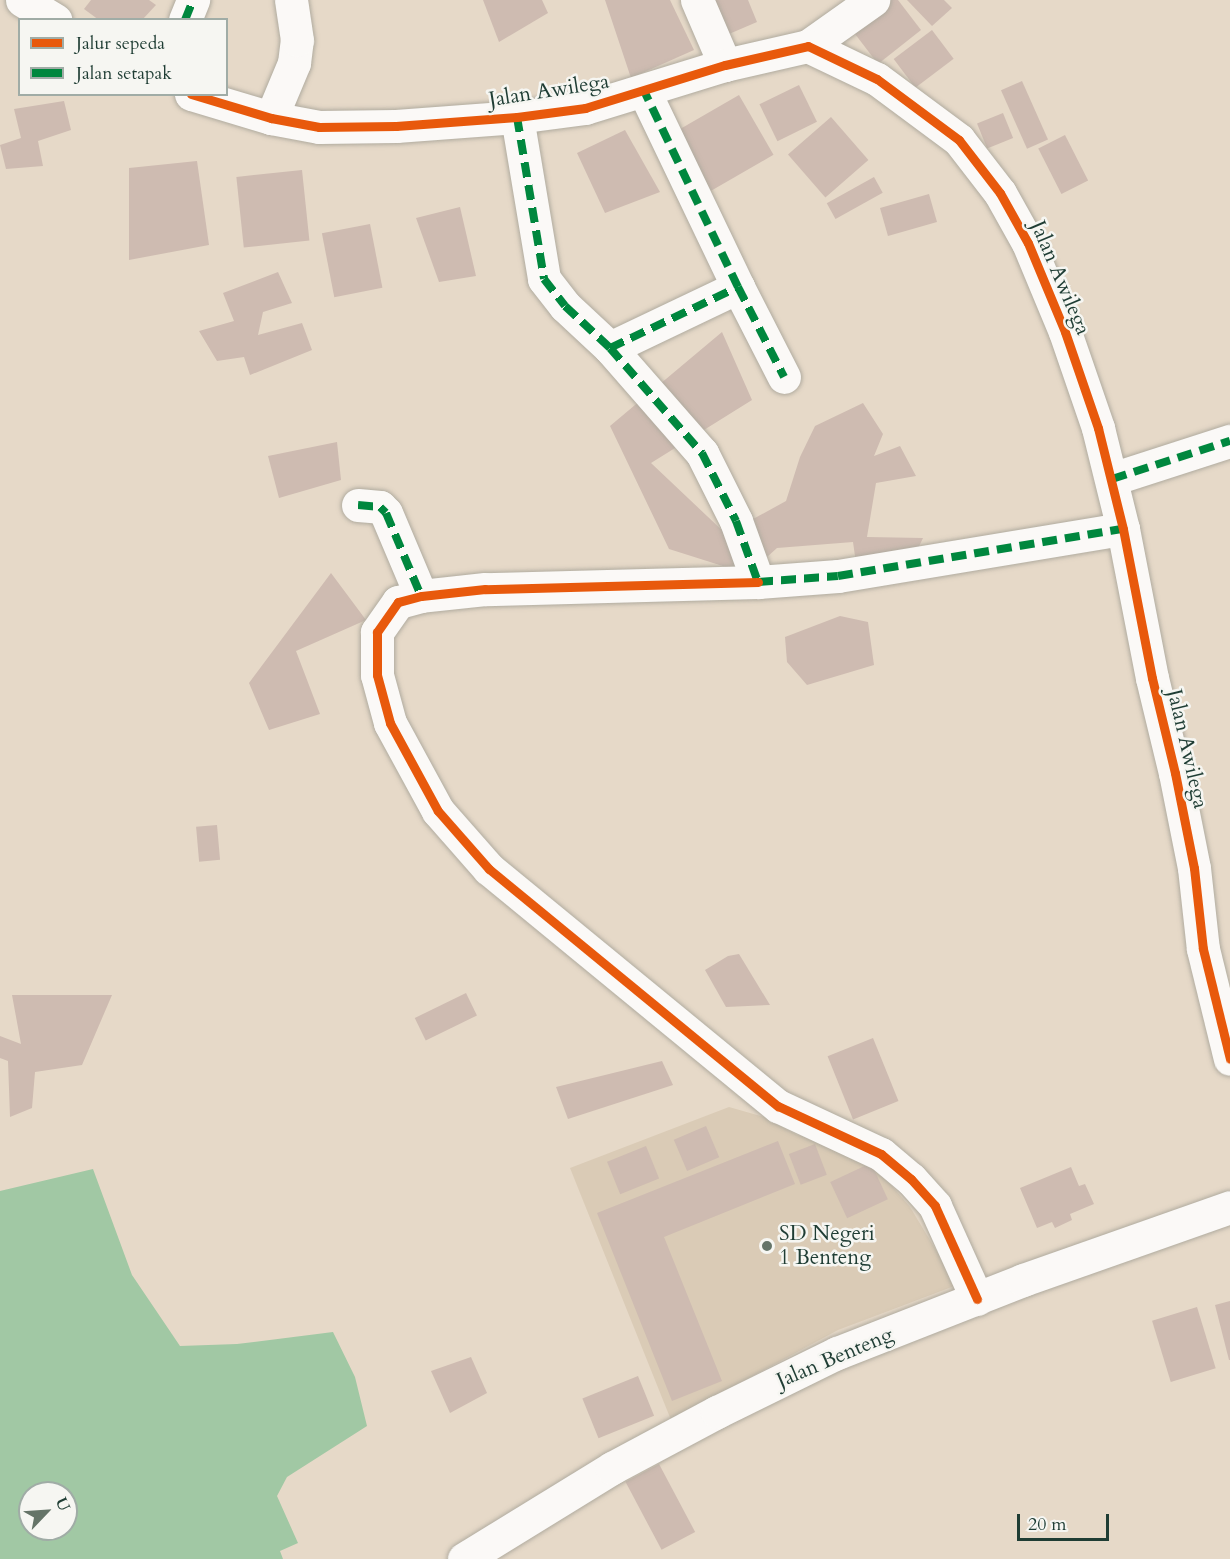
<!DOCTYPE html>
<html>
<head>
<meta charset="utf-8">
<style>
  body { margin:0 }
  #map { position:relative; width:1230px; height:1559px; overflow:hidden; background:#e6d9c8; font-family:Cardo,serif }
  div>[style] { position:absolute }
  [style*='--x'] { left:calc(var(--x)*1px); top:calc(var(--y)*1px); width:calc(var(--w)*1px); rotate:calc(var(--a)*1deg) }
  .built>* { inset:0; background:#dacbb6 }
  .forest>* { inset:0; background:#a1c8a4 }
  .building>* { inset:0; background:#cebbb1; transform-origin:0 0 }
  .roads { filter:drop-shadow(0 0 2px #b0ab9f) drop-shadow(0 0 2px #b0ab9f) }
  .minor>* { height:33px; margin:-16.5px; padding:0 16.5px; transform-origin:16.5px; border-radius:16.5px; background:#fbf9f7 }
  .quiet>* { height:8px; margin-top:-4px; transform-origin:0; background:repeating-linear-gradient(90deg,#00873e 0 15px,transparent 0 23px) }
  .cycleway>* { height:9px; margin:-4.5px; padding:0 4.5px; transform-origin:4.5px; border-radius:4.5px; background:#e8590c }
  .dots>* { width:16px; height:16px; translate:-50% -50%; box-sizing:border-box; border:3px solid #f6f6f2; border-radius:50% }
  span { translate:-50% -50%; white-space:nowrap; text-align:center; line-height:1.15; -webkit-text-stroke:5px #f6f6f2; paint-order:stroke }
  .street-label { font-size:21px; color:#1f3d34 }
  .poi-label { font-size:21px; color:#1f3d34 }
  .left { translate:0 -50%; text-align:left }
  .legend { position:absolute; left:18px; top:18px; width:210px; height:78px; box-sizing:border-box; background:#f6f6f2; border:2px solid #a0aca6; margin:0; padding:8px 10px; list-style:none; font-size:18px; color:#1f3d34 }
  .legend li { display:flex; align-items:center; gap:12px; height:30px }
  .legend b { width:30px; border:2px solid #a0aca6 }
  .north { position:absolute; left:18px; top:1481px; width:60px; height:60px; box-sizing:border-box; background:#f6f6f2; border:2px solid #a0aca6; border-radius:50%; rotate:65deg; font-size:16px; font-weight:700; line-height:24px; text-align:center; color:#1f3d34 }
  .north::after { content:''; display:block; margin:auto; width:21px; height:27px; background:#657468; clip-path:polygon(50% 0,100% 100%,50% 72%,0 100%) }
  .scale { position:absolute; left:1017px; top:1514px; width:92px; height:27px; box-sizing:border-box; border:3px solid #1f3d34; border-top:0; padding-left:8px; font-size:18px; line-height:21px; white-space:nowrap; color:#1f3d34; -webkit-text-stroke:4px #f6f6f2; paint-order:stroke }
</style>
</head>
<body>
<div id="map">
  <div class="built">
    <div style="clip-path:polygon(729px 1107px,764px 1117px,797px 1135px,860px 1149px,910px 1207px,957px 1285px,838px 1330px,671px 1420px,570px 1168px)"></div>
  </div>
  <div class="forest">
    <div style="clip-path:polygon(evenodd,93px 1169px,132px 1275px,180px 1346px,237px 1344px,333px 1332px,355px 1377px,367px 1426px,287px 1477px,277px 1496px,298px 1543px,280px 1551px,283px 1559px,0 1559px,0 1191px,93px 1169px,30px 1493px,66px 1493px,66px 1529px,30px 1529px,30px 1493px)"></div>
  </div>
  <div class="building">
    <div style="clip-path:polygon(91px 0,149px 0,156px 5px,142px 20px,99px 20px,84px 9px)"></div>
    <div style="clip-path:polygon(483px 0,542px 0,548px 13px,499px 42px)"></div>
    <div style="clip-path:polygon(605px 0,670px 0,694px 50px,631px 78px)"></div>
    <div style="clip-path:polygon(715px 0,748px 0,757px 22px,729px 34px)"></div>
    <div style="clip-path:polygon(890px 0,898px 0,921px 30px,878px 64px,852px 30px)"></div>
    <div style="clip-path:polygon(907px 0,944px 0,952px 8px,932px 26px)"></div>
    <div style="left:932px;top:30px;width:36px;height:48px;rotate:53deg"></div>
    <div style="left:1022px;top:81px;width:64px;height:23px;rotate:66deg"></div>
    <div style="left:799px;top:85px;width:41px;height:44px;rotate:64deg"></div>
    <div style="left:739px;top:95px;width:69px;height:72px;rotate:60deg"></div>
    <div style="clip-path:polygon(64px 101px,71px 130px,38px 141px,43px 166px,6px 169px,0 145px,21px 138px,14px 109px)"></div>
    <div style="left:1003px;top:113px;width:27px;height:28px;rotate:68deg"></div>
    <div style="left:831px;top:117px;width:57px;height:57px;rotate:49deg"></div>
    <div style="clip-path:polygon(625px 130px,660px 192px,605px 213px,577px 153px)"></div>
    <div style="left:1065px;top:135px;width:51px;height:30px;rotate:63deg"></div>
    <div style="clip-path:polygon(197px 161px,209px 245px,129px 260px,129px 168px)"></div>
    <div style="left:302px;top:170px;width:71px;height:66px;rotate:84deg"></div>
    <div style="left:874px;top:177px;width:18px;height:54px;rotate:61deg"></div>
    <div style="left:929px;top:194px;width:29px;height:51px;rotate:74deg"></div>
    <div style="clip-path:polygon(460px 207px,476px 276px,439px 282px,416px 218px)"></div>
    <div style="left:370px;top:224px;width:65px;height:49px;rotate:79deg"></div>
    <div style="clip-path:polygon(278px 272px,292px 303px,263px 312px,258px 335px,302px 323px,312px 350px,250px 375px,244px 357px,217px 361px,199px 331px,234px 321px,223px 293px)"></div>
    <div style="clip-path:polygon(722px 332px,752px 400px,651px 463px,726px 534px,786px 501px,800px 457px,815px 426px,863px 403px,883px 434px,874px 456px,900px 446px,916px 476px,876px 483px,867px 537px,923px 538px,912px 561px,857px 570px,853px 542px,777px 548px,748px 574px,669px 549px,610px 426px)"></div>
    <div style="clip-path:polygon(337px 442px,341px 480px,279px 498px,268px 456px)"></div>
    <div style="clip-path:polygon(331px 573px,366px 620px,296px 651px,320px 714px,269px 730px,249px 683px)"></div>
    <div style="clip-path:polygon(840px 616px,868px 622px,874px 665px,807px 685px,787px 662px,785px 637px)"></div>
    <div style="left:217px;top:825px;width:35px;height:21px;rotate:85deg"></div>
    <div style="clip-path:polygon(739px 954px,770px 1005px,726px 1007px,705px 970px,728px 956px)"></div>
    <div style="left:466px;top:993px;width:25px;height:57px;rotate:64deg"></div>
    <div style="clip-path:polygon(12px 995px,112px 995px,82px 1065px,35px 1072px,32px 1108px,10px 1117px,8px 1061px,0 1058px,0 1036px,21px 1044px)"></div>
    <div style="left:873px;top:1038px;width:68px;height:49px;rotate:68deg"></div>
    <div style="clip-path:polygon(662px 1061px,673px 1085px,568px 1119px,556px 1087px)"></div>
    <div style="left:706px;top:1126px;width:34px;height:35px;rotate:67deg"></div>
    <div style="clip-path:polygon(778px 1141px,795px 1184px,664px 1237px,722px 1381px,672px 1401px,597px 1213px)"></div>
    <div style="left:815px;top:1144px;width:33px;height:28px;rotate:69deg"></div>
    <div style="left:646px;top:1146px;width:35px;height:42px;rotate:68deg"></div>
    <div style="left:871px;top:1163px;width:40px;height:45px;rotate:65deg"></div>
    <div style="clip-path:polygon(1071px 1167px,1079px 1186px,1085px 1184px,1094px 1204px,1070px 1214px,1072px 1220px,1055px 1228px,1052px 1222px,1037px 1228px,1020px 1188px)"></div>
    <div style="clip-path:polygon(1230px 1301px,1230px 1360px,1229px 1360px,1215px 1305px)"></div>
    <div style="left:1197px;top:1307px;width:64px;height:47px;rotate:73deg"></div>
    <div style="clip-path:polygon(471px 1357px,487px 1393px,450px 1413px,431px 1371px)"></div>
    <div style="left:638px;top:1376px;width:43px;height:60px;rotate:68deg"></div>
    <div style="left:659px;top:1464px;width:77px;height:38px;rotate:62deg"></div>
  </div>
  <div class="roads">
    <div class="minor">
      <div style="--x:22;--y:0;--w:39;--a:31"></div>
      <div style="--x:697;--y:0;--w:71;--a:66.7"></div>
      <div style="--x:185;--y:20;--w:22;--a:-68"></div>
      <div style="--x:808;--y:46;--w:80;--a:-35.3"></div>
      <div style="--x:191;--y:94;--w:84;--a:16.7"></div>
      <div style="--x:271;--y:118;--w:49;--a:10.6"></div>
      <div style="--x:319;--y:127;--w:77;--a:-0.7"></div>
      <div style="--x:396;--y:126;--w:121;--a:-4.3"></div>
      <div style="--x:517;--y:117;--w:69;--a:-7.5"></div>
      <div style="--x:585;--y:108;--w:146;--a:-17.1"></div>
      <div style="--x:725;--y:65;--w:85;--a:-12.9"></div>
      <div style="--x:808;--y:46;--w:76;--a:25.6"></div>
      <div style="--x:877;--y:79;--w:102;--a:36.6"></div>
      <div style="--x:959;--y:140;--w:67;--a:52.3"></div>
      <div style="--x:1000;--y:193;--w:57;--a:60.8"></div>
      <div style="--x:1028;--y:243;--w:96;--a:67.4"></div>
      <div style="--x:1065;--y:332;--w:102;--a:71"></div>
      <div style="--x:1098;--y:428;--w:104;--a:76.1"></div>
      <div style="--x:1123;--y:529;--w:152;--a:79"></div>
      <div style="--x:1152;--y:678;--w:98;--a:76.4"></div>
      <div style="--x:1175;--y:773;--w:97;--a:78.7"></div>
      <div style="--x:1194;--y:868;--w:81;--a:83.7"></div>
      <div style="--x:1203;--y:949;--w:113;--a:76.2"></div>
      <div style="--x:517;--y:117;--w:164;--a:80.5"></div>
      <div style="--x:544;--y:279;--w:34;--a:52"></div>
      <div style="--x:565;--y:306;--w:62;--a:43"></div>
      <div style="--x:610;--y:348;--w:140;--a:48.8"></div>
      <div style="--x:702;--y:453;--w:76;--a:63.4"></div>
      <div style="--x:736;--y:521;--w:65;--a:70.2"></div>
      <div style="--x:758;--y:582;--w:80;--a:-4.3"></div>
      <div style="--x:838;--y:576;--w:289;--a:-9.4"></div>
      <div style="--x:271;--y:118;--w:60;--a:-67.3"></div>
      <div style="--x:294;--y:63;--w:23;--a:-83"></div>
      <div style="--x:297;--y:40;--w:40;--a:-98.5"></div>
      <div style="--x:738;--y:287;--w:101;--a:62.9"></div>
      <div style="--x:610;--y:348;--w:142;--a:-25.5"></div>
      <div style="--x:738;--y:287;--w:217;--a:-115.6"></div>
      <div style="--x:1112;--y:479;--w:124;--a:-17.9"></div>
      <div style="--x:358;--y:505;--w:22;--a:5"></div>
      <div style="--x:380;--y:507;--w:8;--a:45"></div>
      <div style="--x:386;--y:513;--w:90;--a:67.1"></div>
      <div style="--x:758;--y:582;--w:273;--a:178.5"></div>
      <div style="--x:485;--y:589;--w:64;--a:173.8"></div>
      <div style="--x:421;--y:596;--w:24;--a:165"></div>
      <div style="--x:398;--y:602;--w:37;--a:125"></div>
      <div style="--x:377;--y:632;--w:43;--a:90"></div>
      <div style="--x:377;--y:675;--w:50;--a:74.8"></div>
      <div style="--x:390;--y:723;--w:100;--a:61.4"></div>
      <div style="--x:438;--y:811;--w:77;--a:48.7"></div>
      <div style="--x:489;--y:869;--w:374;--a:39.4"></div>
      <div style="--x:778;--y:1106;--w:114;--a:25"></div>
      <div style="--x:881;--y:1154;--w:39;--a:40"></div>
      <div style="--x:911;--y:1179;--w:36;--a:48"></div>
      <div style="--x:935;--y:1206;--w:102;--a:65.7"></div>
      <div style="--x:464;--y:1559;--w:174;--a:-31.6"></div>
      <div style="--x:612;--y:1468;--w:119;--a:-28.1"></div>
      <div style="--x:717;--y:1412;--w:134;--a:-26.2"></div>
      <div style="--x:837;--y:1353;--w:200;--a:-21.4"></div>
      <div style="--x:1023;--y:1280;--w:219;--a:-19.4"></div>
    </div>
  </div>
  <div class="quiet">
    <div style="--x:185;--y:20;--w:22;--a:-68"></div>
    <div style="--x:517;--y:117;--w:164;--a:80.5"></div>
    <div style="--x:544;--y:279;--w:34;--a:52"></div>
    <div style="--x:565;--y:306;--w:62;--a:43"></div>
    <div style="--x:610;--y:348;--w:140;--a:48.8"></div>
    <div style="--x:702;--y:453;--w:76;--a:63.4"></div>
    <div style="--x:736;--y:521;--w:65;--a:70.2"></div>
    <div style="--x:758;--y:582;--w:80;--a:-4.3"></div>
    <div style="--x:838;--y:576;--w:289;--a:-9.4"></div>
    <div style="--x:738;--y:287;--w:101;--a:62.9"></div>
    <div style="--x:610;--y:348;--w:142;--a:-25.5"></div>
    <div style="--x:738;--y:287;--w:217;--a:-115.6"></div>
    <div style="--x:1112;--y:479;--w:124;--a:-17.9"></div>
    <div style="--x:358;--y:505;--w:22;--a:5"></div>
    <div style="--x:380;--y:507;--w:8;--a:45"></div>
    <div style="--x:386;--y:513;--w:90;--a:67.1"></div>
  </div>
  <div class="cycleway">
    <div style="--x:191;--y:94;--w:84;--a:16.7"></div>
    <div style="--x:271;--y:118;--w:49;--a:10.6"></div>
    <div style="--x:319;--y:127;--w:77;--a:-0.7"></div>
    <div style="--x:396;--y:126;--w:121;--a:-4.3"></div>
    <div style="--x:517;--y:117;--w:69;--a:-7.5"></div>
    <div style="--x:585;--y:108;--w:146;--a:-17.1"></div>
    <div style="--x:725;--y:65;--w:85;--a:-12.9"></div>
    <div style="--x:808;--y:46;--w:76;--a:25.6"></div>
    <div style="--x:877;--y:79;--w:102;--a:36.6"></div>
    <div style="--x:959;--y:140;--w:67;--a:52.3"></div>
    <div style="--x:1000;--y:193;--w:57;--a:60.8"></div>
    <div style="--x:1028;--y:243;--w:96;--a:67.4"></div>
    <div style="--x:1065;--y:332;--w:102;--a:71"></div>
    <div style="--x:1098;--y:428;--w:104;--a:76.1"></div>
    <div style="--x:1123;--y:529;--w:152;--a:79"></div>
    <div style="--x:1152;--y:678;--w:98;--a:76.4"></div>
    <div style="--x:1175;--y:773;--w:97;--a:78.7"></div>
    <div style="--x:1194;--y:868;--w:81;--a:83.7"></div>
    <div style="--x:1203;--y:949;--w:113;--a:76.2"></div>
    <div style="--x:758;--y:582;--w:273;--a:178.5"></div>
    <div style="--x:485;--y:589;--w:64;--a:173.8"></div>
    <div style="--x:421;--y:596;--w:24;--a:165"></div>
    <div style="--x:398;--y:602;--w:37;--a:125"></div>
    <div style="--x:377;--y:632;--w:43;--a:90"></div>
    <div style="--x:377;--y:675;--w:50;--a:74.8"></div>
    <div style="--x:390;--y:723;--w:100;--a:61.4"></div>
    <div style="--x:438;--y:811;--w:77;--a:48.7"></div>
    <div style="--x:489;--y:869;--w:374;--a:39.4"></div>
    <div style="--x:778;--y:1106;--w:114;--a:25"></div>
    <div style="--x:881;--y:1154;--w:39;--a:40"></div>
    <div style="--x:911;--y:1179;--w:36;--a:48"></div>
    <div style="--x:935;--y:1206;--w:102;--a:65.7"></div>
  </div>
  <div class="dots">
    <div style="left:767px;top:1246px;background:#657468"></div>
  </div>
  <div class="street-label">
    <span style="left:549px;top:91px;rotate:-9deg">Jalan Awilega</span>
    <span style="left:1060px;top:278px;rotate:67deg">Jalan Awilega</span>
    <span style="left:1187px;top:749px;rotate:77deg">Jalan Awilega</span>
    <span style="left:835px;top:1358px;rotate:-23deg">Jalan Benteng</span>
  </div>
  <div class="poi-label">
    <span class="left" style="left:779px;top:1246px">SD Negeri<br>1 Benteng</span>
  </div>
  <ul class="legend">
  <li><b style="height:8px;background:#e8590c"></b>Jalur sepeda</li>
  <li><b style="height:8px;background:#00873e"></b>Jalan setapak</li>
  </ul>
  <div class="north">U</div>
  <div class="scale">20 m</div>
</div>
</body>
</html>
